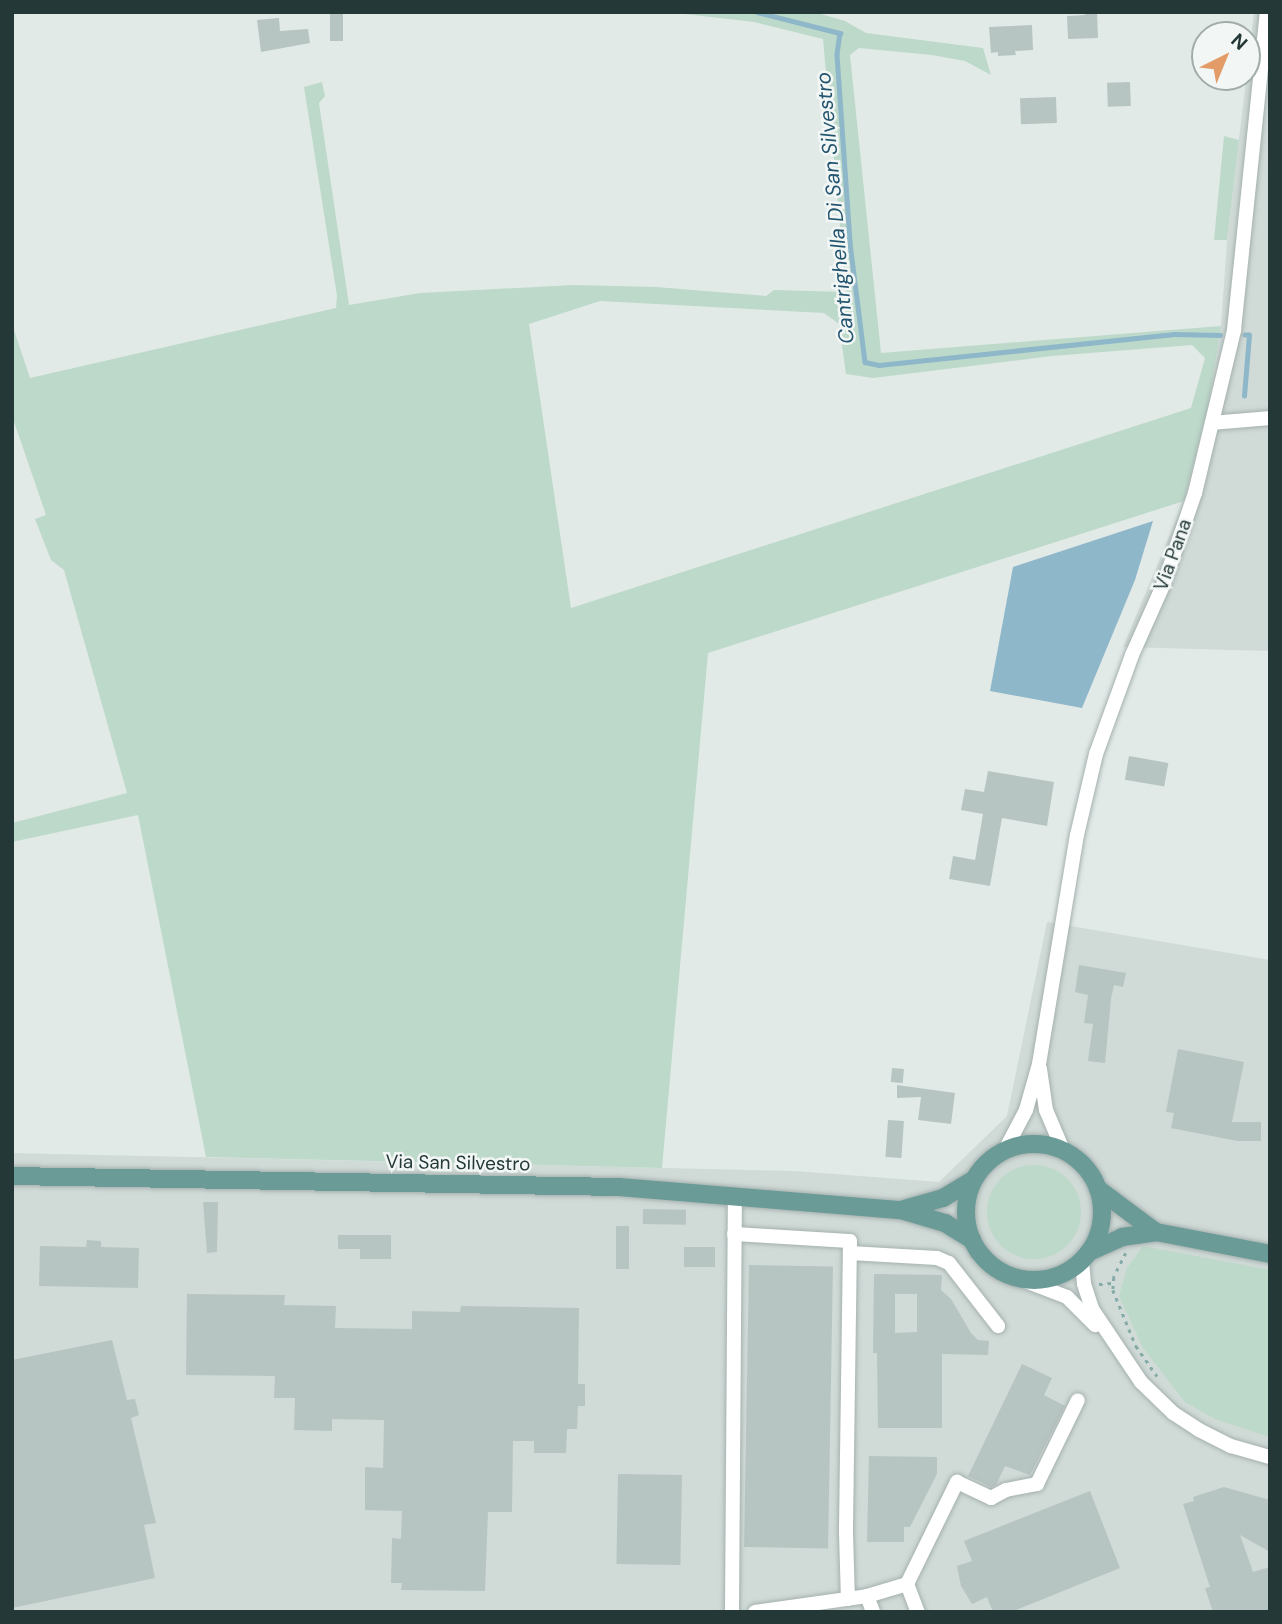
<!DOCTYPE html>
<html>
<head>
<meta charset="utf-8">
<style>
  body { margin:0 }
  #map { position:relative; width:1282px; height:1624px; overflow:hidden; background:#e2eae8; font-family:"DM Sans",sans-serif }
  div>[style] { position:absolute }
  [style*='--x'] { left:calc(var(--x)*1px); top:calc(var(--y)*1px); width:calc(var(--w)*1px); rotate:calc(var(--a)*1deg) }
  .built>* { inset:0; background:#d0dad7 }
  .green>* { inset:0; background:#bdd9ca }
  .round { border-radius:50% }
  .water>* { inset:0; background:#8fb7ca }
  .stream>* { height:4.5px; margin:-2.25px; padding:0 2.25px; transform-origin:2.25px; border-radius:2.25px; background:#8fb7ca }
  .building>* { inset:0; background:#b7c5c2; transform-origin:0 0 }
  .path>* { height:2.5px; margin-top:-1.25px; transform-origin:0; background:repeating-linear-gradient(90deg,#85aba6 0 3.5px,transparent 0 8.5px) }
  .roads { filter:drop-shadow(0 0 2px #a5b1af) drop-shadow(0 0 2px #a5b1af) }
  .minor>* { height:14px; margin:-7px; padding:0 7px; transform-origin:7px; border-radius:7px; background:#fff }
  .major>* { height:18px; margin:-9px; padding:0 9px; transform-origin:9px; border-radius:9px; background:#6b9b97 }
  .major>.ring { margin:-9px; padding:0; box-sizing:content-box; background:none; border:18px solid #6b9b97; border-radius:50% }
  span { translate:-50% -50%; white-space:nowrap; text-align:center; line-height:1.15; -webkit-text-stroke:5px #f2f7f6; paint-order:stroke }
  .street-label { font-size:19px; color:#243937 }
  .water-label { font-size:21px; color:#24556f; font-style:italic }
  .frame { position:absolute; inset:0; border:14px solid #243937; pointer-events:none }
  .north { position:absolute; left:1191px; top:21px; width:70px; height:70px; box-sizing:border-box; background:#f2f7f6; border:2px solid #a0abaa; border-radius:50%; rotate:43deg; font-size:19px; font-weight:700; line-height:28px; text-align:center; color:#243937 }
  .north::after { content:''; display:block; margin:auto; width:24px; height:32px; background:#e39b67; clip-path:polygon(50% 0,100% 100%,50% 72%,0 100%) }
</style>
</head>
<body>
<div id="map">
  <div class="built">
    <div style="clip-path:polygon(1254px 12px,1270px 12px,1270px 651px,1123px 647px,1184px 501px,1208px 409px,1221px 326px,1227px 240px)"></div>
    <div style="clip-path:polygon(1047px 922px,1270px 960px,1270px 1612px,12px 1612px,12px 1153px,795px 1171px,939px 1182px,1007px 1116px)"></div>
  </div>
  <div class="green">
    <div style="clip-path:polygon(evenodd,667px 12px,814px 12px,845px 21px,866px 33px,983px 48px,991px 75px,965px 61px,932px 55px,859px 48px,850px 55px,881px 353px,1221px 326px,1208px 409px,1184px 501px,708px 653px,662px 1168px,206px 1157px,138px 815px,12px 842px,12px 823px,127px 793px,64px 570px,51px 560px,35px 519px,46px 515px,12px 416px,12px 324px,30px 378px,336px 308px,337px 296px,304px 87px,322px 82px,325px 96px,319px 103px,349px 305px,420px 293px,573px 285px,656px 287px,766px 296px,774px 290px,846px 292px,823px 39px,754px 22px,667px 12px,600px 301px,824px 313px,839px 324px,846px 374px,873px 378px,1052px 356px,1192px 345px,1205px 358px,1191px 408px,571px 608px,529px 324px,600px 301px)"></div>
    <div style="clip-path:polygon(1224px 136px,1239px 140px,1227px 240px,1214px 240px)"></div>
    <div class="round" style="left:987px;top:1165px;width:94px;height:94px"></div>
    <div style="clip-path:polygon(1143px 1246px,1270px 1270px,1270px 1437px,1215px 1419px,1185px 1402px,1143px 1348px,1119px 1296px,1127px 1268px)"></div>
  </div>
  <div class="water">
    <div style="clip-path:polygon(1153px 521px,1135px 580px,1082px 708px,990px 691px,1013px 567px)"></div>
  </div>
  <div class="stream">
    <div style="--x:757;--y:12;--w:86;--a:14.2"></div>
    <div style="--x:840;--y:33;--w:22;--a:98"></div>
    <div style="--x:837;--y:55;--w:188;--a:86"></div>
    <div style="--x:850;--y:243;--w:120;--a:82.8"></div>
    <div style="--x:865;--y:362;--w:14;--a:12"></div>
    <div style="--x:879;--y:365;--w:297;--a:-6"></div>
    <div style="--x:1174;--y:334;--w:46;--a:1.2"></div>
    <div style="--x:1244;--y:396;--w:61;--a:-85.3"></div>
    <div style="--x:1249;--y:335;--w:4;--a:180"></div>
  </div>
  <div class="building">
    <div style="left:330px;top:12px;width:13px;height:29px"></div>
    <div style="clip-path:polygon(1084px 12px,1097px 12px,1098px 38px,1068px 39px,1067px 16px,1085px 15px)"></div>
    <div style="clip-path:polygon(279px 18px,280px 31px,308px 29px,310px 43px,261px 52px,257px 20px)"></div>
    <div style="clip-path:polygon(1032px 25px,1033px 50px,1015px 51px,1016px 55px,998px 56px,998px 52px,991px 53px,989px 27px)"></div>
    <div style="left:1130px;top:82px;width:24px;height:23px;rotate:88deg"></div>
    <div style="left:1056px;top:97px;width:26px;height:36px;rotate:88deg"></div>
    <div style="left:1129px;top:756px;width:40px;height:24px;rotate:10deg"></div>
    <div style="clip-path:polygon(988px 771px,1054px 782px,1047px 826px,1002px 818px,990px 886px,949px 879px,953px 856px,975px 860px,983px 814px,961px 810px,965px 789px,984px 792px)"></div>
    <div style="clip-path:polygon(1079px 965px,1126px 973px,1123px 987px,1114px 985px,1111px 999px,1105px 1063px,1088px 1061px,1093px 1024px,1084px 1023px,1088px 995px,1075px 992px)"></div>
    <div style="clip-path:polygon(1178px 1049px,1244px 1062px,1232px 1122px,1261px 1122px,1261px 1141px,1237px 1141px,1171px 1128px,1174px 1113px,1166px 1112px)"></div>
    <div style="left:892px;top:1068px;width:12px;height:14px;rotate:5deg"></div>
    <div style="clip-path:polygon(897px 1085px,955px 1093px,951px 1124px,918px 1120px,921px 1097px,897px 1098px)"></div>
    <div style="left:888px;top:1120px;width:16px;height:37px;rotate:4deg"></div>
    <div style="clip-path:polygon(203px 1202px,218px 1202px,217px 1252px,207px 1253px)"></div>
    <div style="left:643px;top:1209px;width:43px;height:15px;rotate:1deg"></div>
    <div style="left:616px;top:1226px;width:13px;height:43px"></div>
    <div style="clip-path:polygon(338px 1235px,391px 1235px,391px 1259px,360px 1259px,360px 1249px,338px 1249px)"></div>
    <div style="clip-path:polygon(87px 1240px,101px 1241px,101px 1247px,139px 1248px,138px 1288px,39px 1286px,40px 1246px,86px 1247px)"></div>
    <div style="left:684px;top:1247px;width:31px;height:20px"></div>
    <div style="left:749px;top:1265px;width:84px;height:282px;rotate:1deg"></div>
    <div style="clip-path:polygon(evenodd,874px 1274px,942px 1275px,941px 1290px,951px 1299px,971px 1333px,978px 1340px,989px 1341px,988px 1355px,942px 1354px,942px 1428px,878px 1428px,877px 1353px,873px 1353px,874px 1274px,895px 1294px,917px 1294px,917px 1332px,895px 1333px,895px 1294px)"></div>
    <div style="clip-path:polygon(187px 1294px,285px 1295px,284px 1305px,336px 1306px,335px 1328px,412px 1329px,412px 1311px,460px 1312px,461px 1306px,579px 1308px,578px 1384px,585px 1384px,585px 1406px,578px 1406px,577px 1429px,567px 1429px,566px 1453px,534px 1453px,534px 1441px,513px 1441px,512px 1512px,488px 1512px,485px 1591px,401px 1590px,402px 1583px,391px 1583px,392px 1538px,401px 1539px,402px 1511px,365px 1510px,365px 1467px,383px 1468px,384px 1420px,332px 1419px,332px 1431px,294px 1430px,295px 1398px,274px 1398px,275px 1376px,186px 1375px)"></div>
    <div style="clip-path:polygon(112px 1340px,127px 1400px,135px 1399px,139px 1415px,131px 1418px,156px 1523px,144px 1525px,155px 1578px,12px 1608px,12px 1360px)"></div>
    <div style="clip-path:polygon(1022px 1364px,1052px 1378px,1044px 1395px,1065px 1406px,1030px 1475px,1005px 1466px,996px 1485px,991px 1487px,968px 1476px)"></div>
    <div style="clip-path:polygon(869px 1456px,937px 1457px,937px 1474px,910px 1527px,904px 1527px,904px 1542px,867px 1542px)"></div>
    <div style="left:618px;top:1474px;width:64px;height:90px;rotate:1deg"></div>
    <div style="clip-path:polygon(1224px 1487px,1270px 1500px,1270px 1552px,1240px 1535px,1253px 1572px,1270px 1567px,1270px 1612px,1213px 1612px,1205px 1588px,1210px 1587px,1183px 1504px,1194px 1501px,1193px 1497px)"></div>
    <div style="clip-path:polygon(1090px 1491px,1120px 1568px,1011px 1612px,993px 1612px,987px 1597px,972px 1604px,961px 1586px,957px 1566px,972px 1561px,964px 1541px)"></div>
  </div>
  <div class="path">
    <div style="--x:1126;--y:1253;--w:27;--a:117"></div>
    <div style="--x:1114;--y:1277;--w:13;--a:94"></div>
    <div style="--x:1113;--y:1290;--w:61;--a:67.7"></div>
    <div style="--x:1136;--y:1346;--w:37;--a:55"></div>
    <div style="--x:971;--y:1255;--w:35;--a:40"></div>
    <div style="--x:1099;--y:1284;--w:14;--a:-4"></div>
  </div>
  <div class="roads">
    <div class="minor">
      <div style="--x:1212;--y:423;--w:58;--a:-4.9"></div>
      <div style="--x:1040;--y:1069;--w:41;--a:81.7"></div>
      <div style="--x:1046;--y:1110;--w:43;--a:67"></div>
      <div style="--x:1005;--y:1150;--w:45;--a:-62.3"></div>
      <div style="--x:1026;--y:1110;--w:48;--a:-74.2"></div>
      <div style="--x:1039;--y:1064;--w:232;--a:-80.6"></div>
      <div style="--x:1077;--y:835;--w:83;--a:-76.8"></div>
      <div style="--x:1096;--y:754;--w:105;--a:-70"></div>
      <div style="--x:1132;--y:655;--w:79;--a:-66"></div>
      <div style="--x:1164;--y:583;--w:95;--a:-71"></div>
      <div style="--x:1195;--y:493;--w:168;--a:-76.5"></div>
      <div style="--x:1234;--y:330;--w:320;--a:-84.1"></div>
      <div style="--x:734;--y:1234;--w:116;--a:3.5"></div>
      <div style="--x:850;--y:1241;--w:292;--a:90.8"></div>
      <div style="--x:846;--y:1533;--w:66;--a:88.3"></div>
      <div style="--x:850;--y:1253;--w:87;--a:3.3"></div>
      <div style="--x:937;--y:1258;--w:13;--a:23"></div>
      <div style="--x:949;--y:1263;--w:80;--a:52.1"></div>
      <div style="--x:1082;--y:1261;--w:23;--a:85"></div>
      <div style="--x:1084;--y:1284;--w:26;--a:72"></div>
      <div style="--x:1092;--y:1309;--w:88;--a:56.1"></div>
      <div style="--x:1141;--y:1382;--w:45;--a:44.1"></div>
      <div style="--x:1173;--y:1413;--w:31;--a:33"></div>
      <div style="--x:1199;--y:1430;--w:36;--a:27"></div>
      <div style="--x:1231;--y:1446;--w:41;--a:15.8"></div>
      <div style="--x:1012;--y:1276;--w:59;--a:20.9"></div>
      <div style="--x:1067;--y:1297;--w:40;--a:45"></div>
      <div style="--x:907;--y:1584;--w:114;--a:-63.9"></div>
      <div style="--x:957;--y:1482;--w:38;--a:25"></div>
      <div style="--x:991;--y:1498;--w:17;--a:-28"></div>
      <div style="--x:1006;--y:1490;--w:32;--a:-11"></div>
      <div style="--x:1037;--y:1484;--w:93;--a:-64"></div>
      <div style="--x:867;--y:1596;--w:17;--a:69"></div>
      <div style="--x:732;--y:1612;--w:417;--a:-89.6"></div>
      <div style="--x:755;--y:1612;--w:113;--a:-8.1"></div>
      <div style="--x:867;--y:1596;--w:42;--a:-16.7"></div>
      <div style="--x:907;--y:1584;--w:30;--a:69"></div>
    </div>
    <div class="major">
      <div class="ring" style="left:966px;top:1144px;width:118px;height:118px"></div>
      <div style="--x:12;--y:1176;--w:607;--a:1.04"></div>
      <div style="--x:619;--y:1187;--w:283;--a:4.7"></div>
      <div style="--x:901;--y:1210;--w:46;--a:16.5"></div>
      <div style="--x:945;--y:1223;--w:32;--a:32"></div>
      <div style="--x:1098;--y:1189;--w:72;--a:36.6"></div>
      <div style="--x:901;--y:1210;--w:44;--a:-15.9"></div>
      <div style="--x:943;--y:1198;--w:35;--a:-31"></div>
      <div style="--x:1089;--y:1252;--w:36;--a:-24"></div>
      <div style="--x:1122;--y:1237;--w:34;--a:-8"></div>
      <div style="--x:1156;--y:1232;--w:116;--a:10.9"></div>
    </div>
  </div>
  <div class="street-label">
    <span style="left:1173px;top:555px;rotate:-70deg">Via Pana</span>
    <span style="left:458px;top:1163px;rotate:1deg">Via San Silvestro</span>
  </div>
  <div class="water-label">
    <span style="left:835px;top:208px;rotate:-95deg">Cantrighella Di San Silvestro</span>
  </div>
  <div class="frame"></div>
  <div class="north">N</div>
</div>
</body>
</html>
